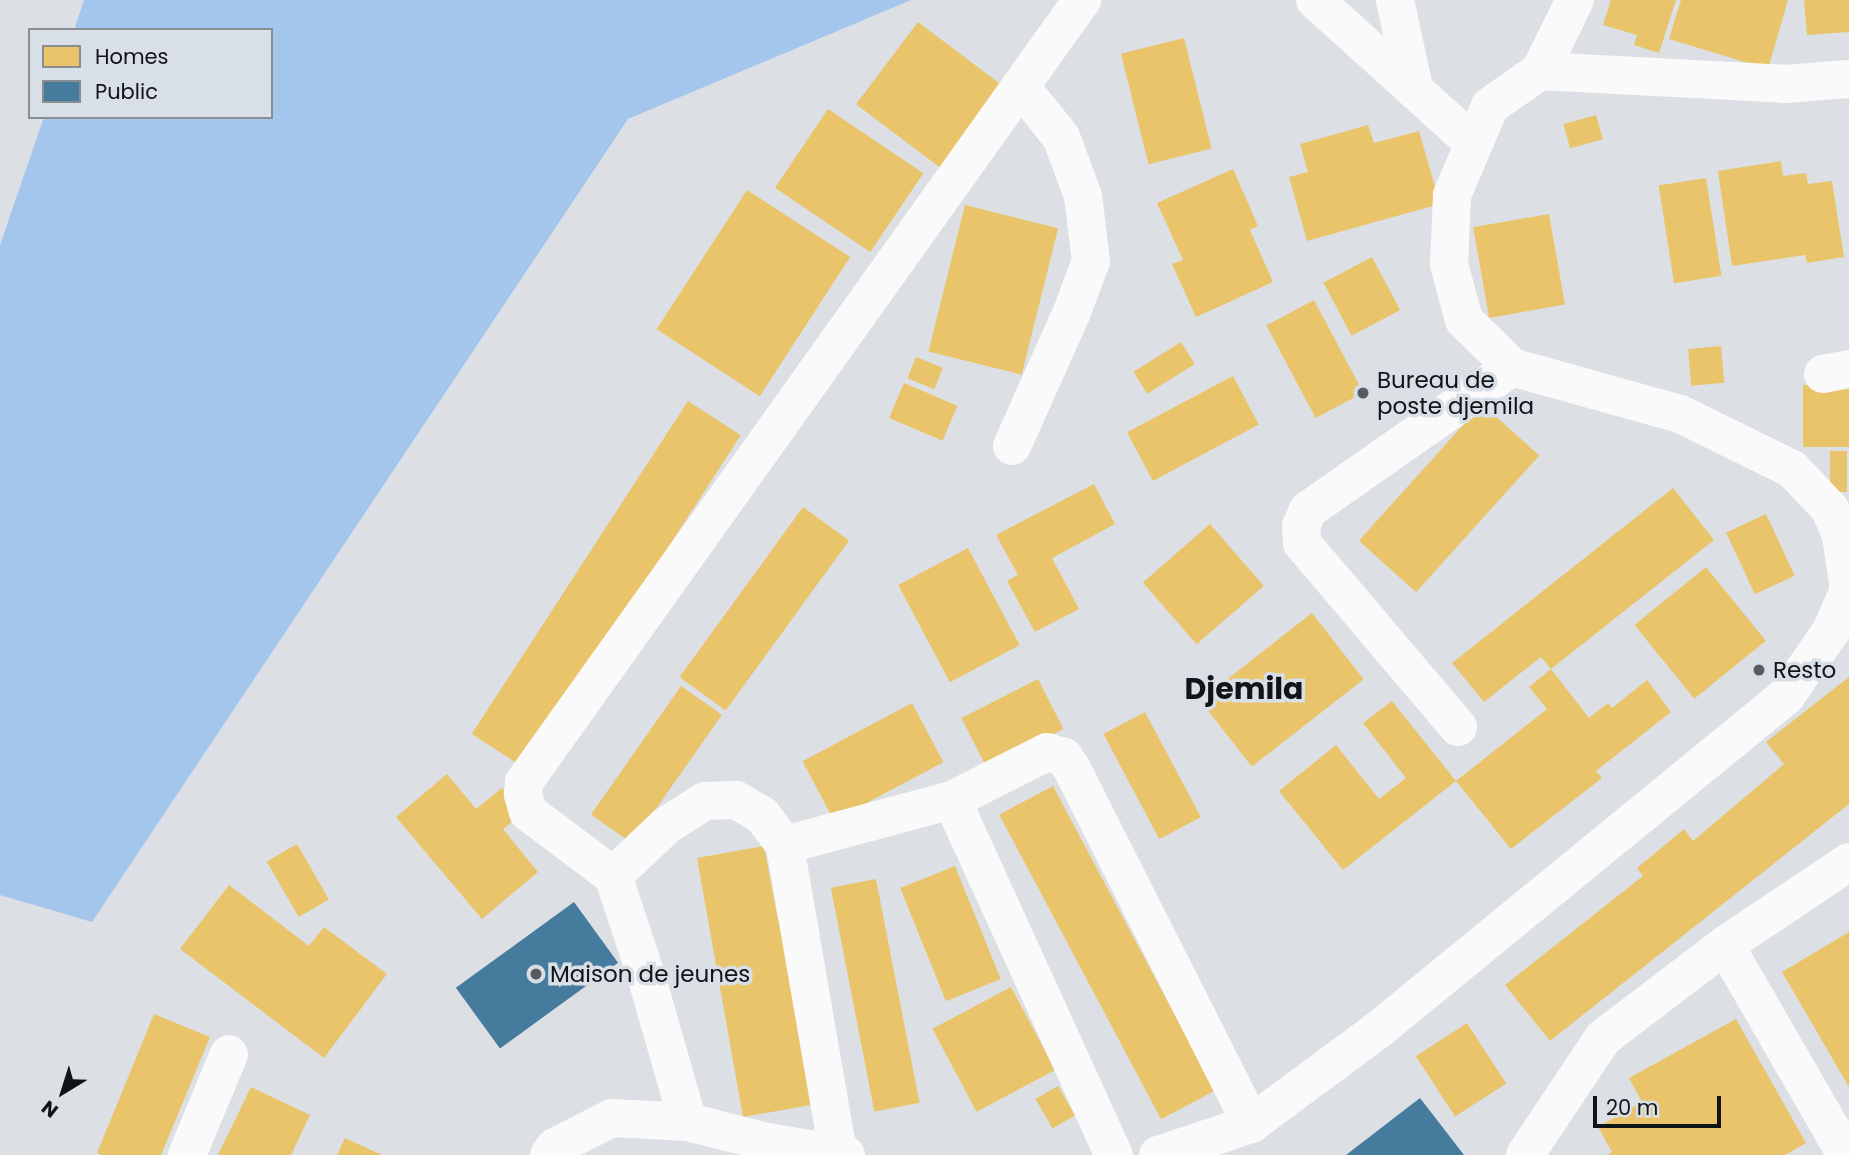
<!DOCTYPE html>
<html>
<head>
<meta charset="utf-8">
<style>
  body { margin:0 }
  #map { position:relative; width:1849px; height:1155px; overflow:hidden; background:#dce0e4; font-family:Poppins,sans-serif }
  div>[style] { position:absolute }
  [style*='--x'] { left:calc(var(--x)*1px); top:calc(var(--y)*1px); width:calc(var(--w)*1px); rotate:calc(var(--a)*1deg) }
  .forest>* { inset:0; background:#a4c5ec }
  .homes>* { inset:0; background:#e9c46a; transform-origin:0 0 }
  .public>* { inset:0; background:#457b9d; transform-origin:0 0 }
  .minor>* { height:38px; margin:-19px; padding:0 19px; transform-origin:19px; border-radius:19px; background:#fafafb }
  .dots>* { width:19px; height:19px; translate:-50% -50%; box-sizing:border-box; border:4px solid #d9dfe7; border-radius:50% }
  span { translate:-50% -50%; white-space:nowrap; text-align:center; line-height:1.15; -webkit-text-stroke:7px #d9dfe7; paint-order:stroke }
  .poi-label { font-size:23px; color:#111416 }
  .left { translate:0 -50%; text-align:left }
  .district-label { font-size:30px; color:#111416; font-weight:700 }
  .legend { position:absolute; left:28px; top:28px; width:245px; height:91px; box-sizing:border-box; background:#d9dfe7; border:2px solid #898e93; margin:0; padding:9px 12px; list-style:none; font-size:21px; color:#111416 }
  .legend li { display:flex; align-items:center; gap:14px; height:35px }
  .legend b { width:35px; border:2px solid #898e93 }
  .north { position:absolute; left:28px; top:1057px; width:70px; height:70px; -webkit-text-stroke:5px #d9dfe7; paint-order:stroke; rotate:218deg; font-size:19px; font-weight:700; line-height:28px; text-align:center; color:#111416 }
  .north::after { content:''; display:block; margin:auto; width:24px; height:32px; background:#111416; clip-path:polygon(50% 0,100% 100%,50% 72%,0 100%) }
  .scale { position:absolute; left:1593px; top:1096px; width:128px; height:32px; box-sizing:border-box; border:4px solid #111416; border-top:0; padding-left:9px; font-size:21px; line-height:24px; white-space:nowrap; color:#111416; -webkit-text-stroke:5px #d9dfe7; paint-order:stroke }
</style>
</head>
<body>
<div id="map">
  <div class="forest">
    <div style="clip-path:polygon(84px 0,911px 0,628px 119px,92px 922px,0 895px,0 245px,44px 117px,271px 117px,271px 30px,74px 30px)"></div>
  </div>
  <div class="homes">
    <div style="clip-path:polygon(1611px 0,1676px 0,1659px 53px,1634px 45px,1637px 35px,1603px 25px)"></div>
    <div style="clip-path:polygon(1681px 0,1788px 0,1768px 69px,1669px 39px)"></div>
    <div style="clip-path:polygon(1804px 0,1849px 0,1849px 32px,1807px 35px)"></div>
    <div style="left:918px;top:22px;width:111px;height:103px;rotate:37deg"></div>
    <div style="left:1184px;top:38px;width:114px;height:65px;rotate:76deg"></div>
    <div style="left:828px;top:109px;width:115px;height:95px;rotate:34deg"></div>
    <div style="left:1596px;top:115px;width:25px;height:34px;rotate:74deg"></div>
    <div style="clip-path:polygon(1368px 125px,1374px 143px,1419px 131px,1440px 204px,1307px 241px,1289px 177px,1308px 172px,1300px 144px)"></div>
    <div style="clip-path:polygon(1781px 161px,1783px 176px,1806px 173px,1808px 184px,1832px 181px,1844px 257px,1807px 263px,1805px 255px,1732px 266px,1718px 171px)"></div>
    <div style="clip-path:polygon(1233px 169px,1258px 226px,1250px 230px,1273px 282px,1196px 317px,1172px 264px,1183px 260px,1157px 203px)"></div>
    <div style="left:1706px;top:178px;width:99px;height:48px;rotate:81deg"></div>
    <div style="left:747px;top:190px;width:123px;height:166px;rotate:33deg"></div>
    <div style="left:965px;top:205px;width:96px;height:151px;rotate:14deg"></div>
    <div style="left:1549px;top:214px;width:92px;height:77px;rotate:80deg"></div>
    <div style="left:1372px;top:257px;width:60px;height:55px;rotate:62deg"></div>
    <div style="left:1314px;top:300px;width:105px;height:54px;rotate:62deg"></div>
    <div style="left:1181px;top:342px;width:26px;height:56px;rotate:58deg"></div>
    <div style="left:1721px;top:346px;width:37px;height:33px;rotate:85deg"></div>
    <div style="left:916px;top:357px;width:29px;height:23px;rotate:22deg"></div>
    <div style="left:1233px;top:376px;width:55px;height:120px;rotate:62deg"></div>
    <div style="left:904px;top:383px;width:58px;height:38px;rotate:23deg"></div>
    <div style="left:1849px;top:385px;width:62px;height:46px;rotate:90deg"></div>
    <div style="left:688px;top:401px;width:63px;height:397px;rotate:33deg"></div>
    <div style="left:1482px;top:404px;width:77px;height:184px;rotate:42deg"></div>
    <div style="left:1830px;top:451px;width:17px;height:41px"></div>
    <div style="clip-path:polygon(1094px 484px,1115px 524px,1052px 558px,1079px 609px,1035px 632px,1007px 581px,1018px 575px,996px 535px)"></div>
    <div style="clip-path:polygon(1673px 488px,1714px 540px,1551px 669px,1589px 718px,1608px 703px,1612px 708px,1647px 680px,1671px 712px,1596px 771px,1602px 778px,1511px 849px,1456px 781px,1547px 709px,1529px 687px,1551px 669px,1541px 657px,1484px 702px,1452px 663px)"></div>
    <div style="left:803px;top:507px;width:57px;height:210px;rotate:36deg"></div>
    <div style="left:1766px;top:514px;width:68px;height:44px;rotate:65deg"></div>
    <div style="left:1210px;top:524px;width:82px;height:89px;rotate:49deg"></div>
    <div style="left:968px;top:548px;width:110px;height:79px;rotate:62deg"></div>
    <div style="left:1706px;top:567px;width:95px;height:92px;rotate:51deg"></div>
    <div style="left:1312px;top:613px;width:84px;height:142px;rotate:52deg"></div>
    <div style="clip-path:polygon(1849px 677px,1849px 804px,1550px 1041px,1505px 985px,1643px 876px,1637px 868px,1684px 829px,1693px 841px,1784px 764px,1766px 742px)"></div>
    <div style="left:1038px;top:679px;width:56px;height:86px;rotate:63deg"></div>
    <div style="left:681px;top:686px;width:50px;height:157px;rotate:35deg"></div>
    <div style="clip-path:polygon(1392px 701px,1456px 781px,1343px 870px,1279px 791px,1336px 745px,1379px 799px,1406px 778px,1363px 723px)"></div>
    <div style="left:912px;top:703px;width:67px;height:124px;rotate:62deg"></div>
    <div style="left:1145px;top:712px;width:119px;height:47px;rotate:62deg"></div>
    <div style="clip-path:polygon(447px 774px,476px 809px,502px 788px,523px 813px,503px 829px,538px 872px,482px 919px,396px 817px)"></div>
    <div style="left:1053px;top:786px;width:345px;height:61px;rotate:62deg"></div>
    <div style="left:297px;top:844px;width:64px;height:35px;rotate:60deg"></div>
    <div style="clip-path:polygon(764px 846px,778px 920px,784px 919px,817px 1104px,743px 1117px,697px 858px)"></div>
    <div style="left:955px;top:866px;width:122px;height:59px;rotate:68deg"></div>
    <div style="left:876px;top:879px;width:228px;height:46px;rotate:79deg"></div>
    <div style="clip-path:polygon(229px 885px,309px 946px,324px 927px,387px 974px,324px 1058px,180px 949px)"></div>
    <div style="clip-path:polygon(1849px 932px,1849px 1087px,1782px 972px)"></div>
    <div style="left:1011px;top:987px;width:94px;height:89px;rotate:62deg"></div>
    <div style="clip-path:polygon(154px 1014px,210px 1037px,161px 1155px,102px 1155px,97px 1153px)"></div>
    <div style="clip-path:polygon(1736px 1019px,1806px 1143px,1785px 1155px,1607px 1155px,1612px 1152px,1598px 1127px,1642px 1102px,1629px 1078px)"></div>
    <div style="left:1467px;top:1023px;width:72px;height:61px;rotate:57deg"></div>
    <div style="left:1058px;top:1086px;width:34px;height:26px;rotate:60deg"></div>
    <div style="clip-path:polygon(251px 1087px,310px 1115px,291px 1155px,218px 1155px)"></div>
    <div style="clip-path:polygon(345px 1138px,382px 1155px,337px 1155px)"></div>
  </div>
  <div class="public">
    <div style="left:574px;top:902px;width:75px;height:146px;rotate:54deg"></div>
    <div style="clip-path:polygon(1420px 1098px,1464px 1155px,1346px 1155px)"></div>
  </div>
  <div class="minor">
    <div style="--x:1315;--y:0;--w:212;--a:42.1"></div>
    <div style="--x:1395;--y:0;--w:90;--a:77.8"></div>
    <div style="--x:1540;--y:71;--w:79;--a:-63.8"></div>
    <div style="--x:1823;--y:374;--w:26;--a:-11"></div>
    <div style="--x:1012;--y:446;--w:147;--a:-65.9"></div>
    <div style="--x:1072;--y:312;--w:54;--a:-69.6"></div>
    <div style="--x:1091;--y:261;--w:65;--a:-97"></div>
    <div style="--x:1083;--y:196;--w:63;--a:-110.4"></div>
    <div style="--x:1061;--y:137;--w:65;--a:-128.8"></div>
    <div style="--x:1458;--y:727;--w:241;--a:-130.3"></div>
    <div style="--x:1302;--y:543;--w:17;--a:-93"></div>
    <div style="--x:1301;--y:526;--w:17;--a:-66"></div>
    <div style="--x:1308;--y:510;--w:249;--a:-35"></div>
    <div style="--x:952;--y:800;--w:390;--a:65.5"></div>
    <div style="--x:613;--y:876;--w:74;--a:-43.4"></div>
    <div style="--x:667;--y:825;--w:45;--a:-32.3"></div>
    <div style="--x:705;--y:801;--w:31;--a:-2"></div>
    <div style="--x:736;--y:800;--w:30;--a:30"></div>
    <div style="--x:762;--y:815;--w:38;--a:53"></div>
    <div style="--x:1725;--y:945;--w:242;--a:60"></div>
    <div style="--x:688;--y:1122;--w:159;--a:-106"></div>
    <div style="--x:644;--y:969;--w:98;--a:-108.4"></div>
    <div style="--x:613;--y:876;--w:106;--a:-143"></div>
    <div style="--x:528;--y:812;--w:19;--a:-106"></div>
    <div style="--x:523;--y:794;--w:12;--a:-85"></div>
    <div style="--x:524;--y:782;--w:961;--a:-54.49"></div>
    <div style="--x:838;--y:1153;--w:313;--a:-99.8"></div>
    <div style="--x:785;--y:845;--w:173;--a:-15.1"></div>
    <div style="--x:952;--y:800;--w:106;--a:-26.8"></div>
    <div style="--x:1047;--y:752;--w:18;--a:16"></div>
    <div style="--x:1064;--y:757;--w:14;--a:56"></div>
    <div style="--x:1072;--y:769;--w:398;--a:63.2"></div>
    <div style="--x:187;--y:1155;--w:109;--a:-67.4"></div>
    <div style="--x:549;--y:1155;--w:10;--a:-53"></div>
    <div style="--x:555;--y:1147;--w:64;--a:-27"></div>
    <div style="--x:612;--y:1118;--w:76;--a:3"></div>
    <div style="--x:688;--y:1122;--w:81;--a:14.2"></div>
    <div style="--x:767;--y:1142;--w:80;--a:9.3"></div>
    <div style="--x:1158;--y:1155;--w:98;--a:-18.4"></div>
    <div style="--x:1251;--y:1124;--w:158;--a:-36.5"></div>
    <div style="--x:1378;--y:1030;--w:527;--a:-39.3"></div>
    <div style="--x:1786;--y:696;--w:79;--a:-55.3"></div>
    <div style="--x:1831;--y:631;--w:45;--a:-66.3"></div>
    <div style="--x:1849;--y:590;--w:56;--a:-98.3"></div>
    <div style="--x:1841;--y:535;--w:28;--a:-113"></div>
    <div style="--x:1830;--y:509;--w:55;--a:-133.5"></div>
    <div style="--x:1792;--y:469;--w:125;--a:-153.8"></div>
    <div style="--x:1680;--y:414;--w:174;--a:-164.4"></div>
    <div style="--x:1512;--y:367;--w:67;--a:-135.6"></div>
    <div style="--x:1464;--y:320;--w:58;--a:-105"></div>
    <div style="--x:1449;--y:264;--w:69;--a:-87.5"></div>
    <div style="--x:1452;--y:195;--w:97;--a:-66.9"></div>
    <div style="--x:1490;--y:106;--w:61;--a:-35"></div>
    <div style="--x:1540;--y:71;--w:245;--a:3"></div>
    <div style="--x:1785;--y:84;--w:64;--a:-4.5"></div>
    <div style="--x:1525;--y:1155;--w:141;--a:-56.3"></div>
    <div style="--x:1603;--y:1038;--w:153;--a:-37.3"></div>
    <div style="--x:1725;--y:945;--w:149;--a:-33.8"></div>
  </div>
  <div class="dots">
    <div style="left:1363px;top:393px;background:#585b5e"></div>
    <div style="left:1759px;top:670px;background:#585b5e"></div>
    <div style="left:536px;top:974px;background:#585b5e"></div>
  </div>
  <div class="poi-label">
    <span class="left" style="left:1377px;top:393px">Bureau de<br>poste djemila</span>
    <span class="left" style="left:1773px;top:670px">Resto</span>
    <span class="left" style="left:550px;top:974px">Maison de jeunes</span>
  </div>
  <div class="district-label">
    <span style="left:1244px;top:689px">Djemila</span>
  </div>
  <ul class="legend">
  <li><b style="height:19px;background:#e9c46a"></b>Homes</li>
  <li><b style="height:19px;background:#457b9d"></b>Public</li>
  </ul>
  <div class="north">N</div>
  <div class="scale">20 m</div>
</div>
</body>
</html>
